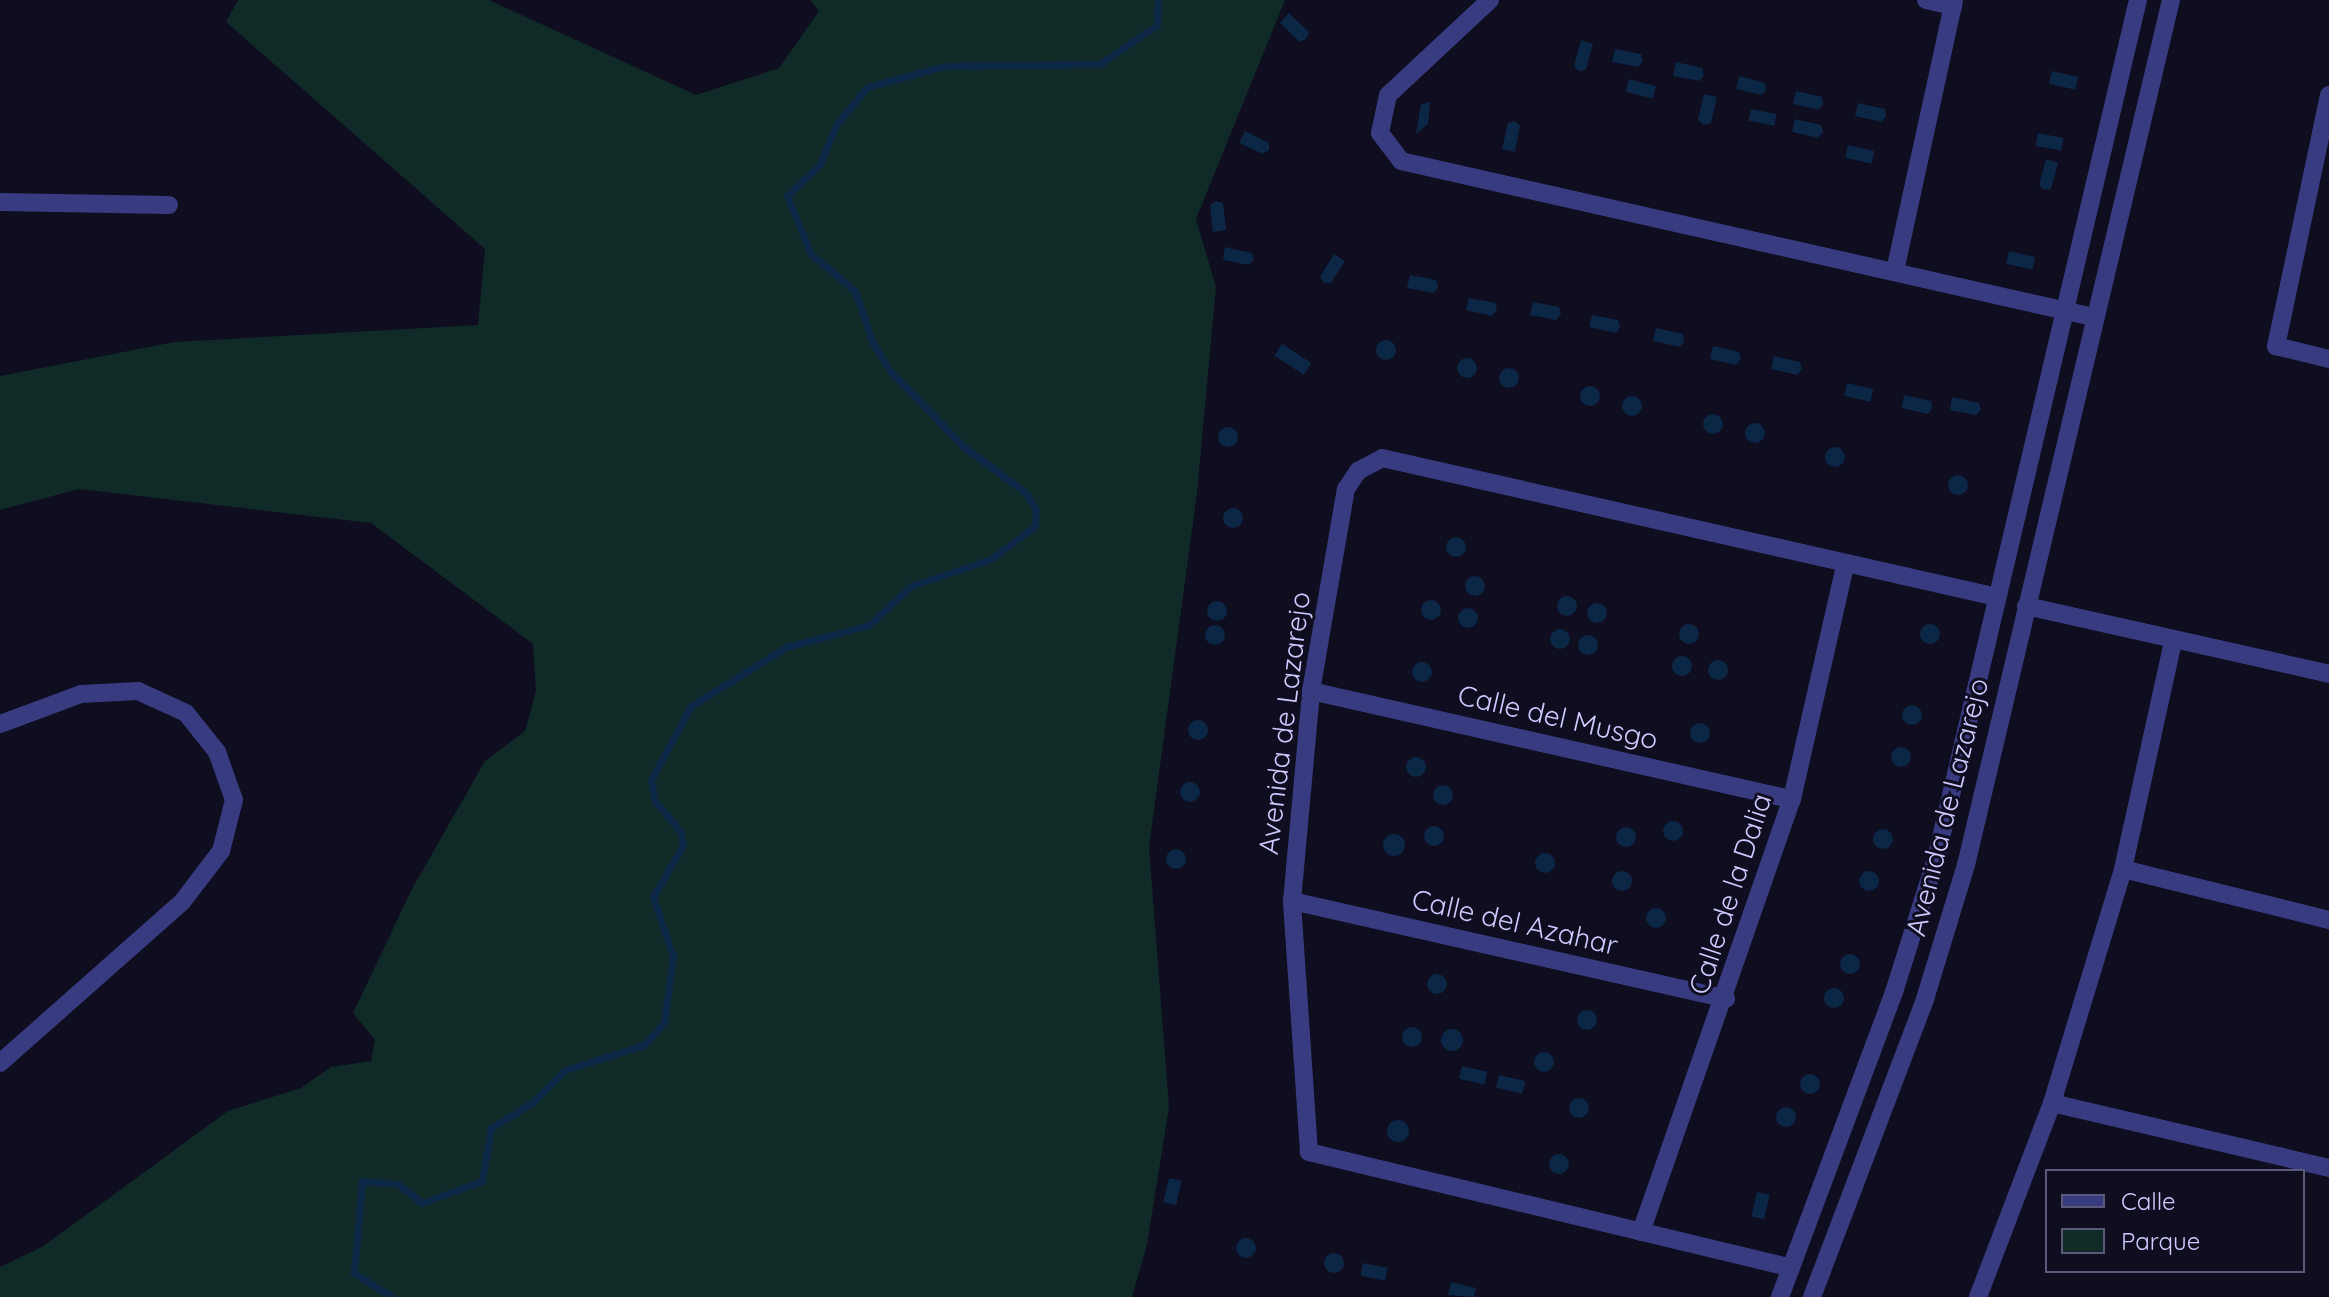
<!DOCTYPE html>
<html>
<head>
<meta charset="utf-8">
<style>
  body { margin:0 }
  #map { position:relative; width:2329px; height:1297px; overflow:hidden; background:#0f0d20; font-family:Quicksand,sans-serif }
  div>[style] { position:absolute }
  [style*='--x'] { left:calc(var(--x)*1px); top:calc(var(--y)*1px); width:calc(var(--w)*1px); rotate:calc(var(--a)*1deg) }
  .green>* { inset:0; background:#102a27 }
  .water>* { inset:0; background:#0c2645; transform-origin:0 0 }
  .round { border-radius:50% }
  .stream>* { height:7px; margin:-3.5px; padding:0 3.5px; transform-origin:3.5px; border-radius:3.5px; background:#0c2645 }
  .street>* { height:18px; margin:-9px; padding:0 9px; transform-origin:9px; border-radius:9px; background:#383b7f }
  span { translate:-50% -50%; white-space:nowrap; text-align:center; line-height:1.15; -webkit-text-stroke:6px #0f0d20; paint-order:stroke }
  .street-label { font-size:28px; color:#ceccff }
  .legend { position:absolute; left:2045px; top:1169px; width:260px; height:104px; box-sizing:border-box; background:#0f0d20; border:2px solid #5b5979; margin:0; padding:10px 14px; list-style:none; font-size:24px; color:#ceccff }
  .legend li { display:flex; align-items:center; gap:16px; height:40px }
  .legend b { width:40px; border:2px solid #5b5979 }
</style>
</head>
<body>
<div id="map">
  <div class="green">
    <div style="clip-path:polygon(238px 0,489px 0,696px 95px,779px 68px,819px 11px,810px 0,1285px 0,1196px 219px,1216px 287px,1197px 493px,1149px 847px,1169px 1107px,1147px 1245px,1132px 1297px,0 1297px,0 1267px,42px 1247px,228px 1111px,301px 1088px,331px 1067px,371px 1061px,375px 1040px,353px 1013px,412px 889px,485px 761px,525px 731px,536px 691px,533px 644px,371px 523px,79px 489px,0 510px,0 376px,175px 342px,478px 325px,485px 249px,226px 22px)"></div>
  </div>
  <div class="water">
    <div style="clip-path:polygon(1289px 13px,1309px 32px,1306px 39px,1300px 42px,1280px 23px)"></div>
    <div style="clip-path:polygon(1581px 40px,1593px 44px,1586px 70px,1579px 71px,1574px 66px)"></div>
    <div style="clip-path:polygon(1615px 49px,1641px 54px,1643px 61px,1638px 67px,1612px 62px)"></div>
    <div style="clip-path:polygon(1676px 62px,1702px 68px,1704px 75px,1700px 81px,1673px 76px)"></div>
    <div style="left:2052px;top:71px;width:27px;height:13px;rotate:13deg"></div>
    <div style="clip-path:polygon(1739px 76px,1765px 83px,1766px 90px,1762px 95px,1736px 89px)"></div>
    <div style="left:1629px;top:79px;width:28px;height:13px;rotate:15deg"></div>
    <div style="clip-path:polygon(1796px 91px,1822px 97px,1823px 104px,1819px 110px,1793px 104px)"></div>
    <div style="clip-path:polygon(1704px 94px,1717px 97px,1711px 123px,1704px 125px,1698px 120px)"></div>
    <div style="clip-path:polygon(1430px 102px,1428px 124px,1416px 134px,1421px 104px)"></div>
    <div style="clip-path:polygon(1858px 103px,1885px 109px,1886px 116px,1882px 122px,1855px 116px)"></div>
    <div style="left:1751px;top:109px;width:26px;height:12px;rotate:11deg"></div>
    <div style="clip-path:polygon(1795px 119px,1821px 125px,1823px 132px,1818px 138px,1792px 132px)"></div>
    <div style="clip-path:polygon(1515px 121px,1520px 126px,1515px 152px,1502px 149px,1508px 123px)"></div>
    <div style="clip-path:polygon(1245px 131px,1269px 143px,1269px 150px,1263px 154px,1239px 143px)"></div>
    <div style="left:2038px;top:133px;width:26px;height:13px;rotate:11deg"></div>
    <div style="left:1848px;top:145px;width:27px;height:13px;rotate:13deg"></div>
    <div style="clip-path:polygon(2046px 159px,2058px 163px,2051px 189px,2044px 190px,2039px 185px)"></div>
    <div style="clip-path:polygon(1216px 201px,1223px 203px,1226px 230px,1213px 232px,1210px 205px)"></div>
    <div style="clip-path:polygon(1225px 247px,1252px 253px,1254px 260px,1249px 265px,1223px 260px)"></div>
    <div style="left:2009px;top:251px;width:27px;height:13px;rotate:13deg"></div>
    <div style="clip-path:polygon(1334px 254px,1345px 261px,1331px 283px,1324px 283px,1320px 277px)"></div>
    <div style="clip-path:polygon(1410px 275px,1436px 280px,1438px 287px,1434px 293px,1407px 288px)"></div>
    <div style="clip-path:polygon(1469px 298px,1495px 303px,1497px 310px,1492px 316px,1466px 310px)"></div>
    <div style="clip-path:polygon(1533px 302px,1559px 307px,1561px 314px,1556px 320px,1530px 315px)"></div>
    <div style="clip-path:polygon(1592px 315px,1618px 320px,1620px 327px,1616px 333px,1589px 327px)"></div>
    <div style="clip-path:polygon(1656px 328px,1683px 334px,1684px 341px,1680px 347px,1653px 341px)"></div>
    <div class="round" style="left:1376px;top:340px;width:20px;height:20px"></div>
    <div style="left:1282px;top:344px;width:35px;height:14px;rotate:33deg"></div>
    <div style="clip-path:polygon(1713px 346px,1739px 352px,1741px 359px,1736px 365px,1710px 359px)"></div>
    <div style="clip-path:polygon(1774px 356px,1800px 362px,1802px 369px,1797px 375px,1771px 369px)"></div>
    <div class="round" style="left:1457px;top:358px;width:20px;height:20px"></div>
    <div class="round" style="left:1499px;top:368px;width:20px;height:20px"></div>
    <div style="left:1847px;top:383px;width:27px;height:13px;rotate:13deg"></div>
    <div class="round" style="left:1580px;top:386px;width:20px;height:20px"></div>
    <div style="clip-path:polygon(1904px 395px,1931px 401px,1932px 408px,1928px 414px,1902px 408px)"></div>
    <div class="round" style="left:1622px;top:396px;width:20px;height:20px"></div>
    <div style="clip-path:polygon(1952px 397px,1979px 403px,1981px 410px,1976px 415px,1950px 410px)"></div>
    <div class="round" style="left:1703px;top:414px;width:20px;height:20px"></div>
    <div class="round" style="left:1745px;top:423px;width:20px;height:20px"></div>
    <div class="round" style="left:1218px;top:427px;width:20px;height:20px"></div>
    <div class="round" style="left:1825px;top:447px;width:20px;height:20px"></div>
    <div class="round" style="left:1948px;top:475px;width:20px;height:20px"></div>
    <div class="round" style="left:1223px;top:508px;width:20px;height:20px"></div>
    <div class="round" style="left:1446px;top:537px;width:20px;height:20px"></div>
    <div class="round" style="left:1465px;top:576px;width:20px;height:20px"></div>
    <div class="round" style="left:1557px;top:596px;width:20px;height:20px"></div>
    <div class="round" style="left:1421px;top:600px;width:20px;height:20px"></div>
    <div class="round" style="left:1207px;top:601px;width:20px;height:20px"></div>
    <div class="round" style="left:1587px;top:603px;width:20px;height:20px"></div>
    <div class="round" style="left:1458px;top:608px;width:20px;height:20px"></div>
    <div class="round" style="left:1920px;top:624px;width:20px;height:20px"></div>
    <div class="round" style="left:1679px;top:624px;width:20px;height:20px"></div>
    <div class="round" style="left:1205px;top:625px;width:20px;height:20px"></div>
    <div class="round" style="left:1550px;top:629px;width:20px;height:20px"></div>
    <div class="round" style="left:1578px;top:635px;width:20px;height:20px"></div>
    <div class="round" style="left:1672px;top:656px;width:20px;height:20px"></div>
    <div class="round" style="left:1708px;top:660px;width:20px;height:20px"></div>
    <div class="round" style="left:1412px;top:662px;width:20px;height:20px"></div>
    <div class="round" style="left:1902px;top:705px;width:20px;height:20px"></div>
    <div class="round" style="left:1188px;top:720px;width:20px;height:20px"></div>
    <div class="round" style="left:1690px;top:723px;width:20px;height:20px"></div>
    <div class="round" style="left:1891px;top:747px;width:20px;height:20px"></div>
    <div class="round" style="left:1406px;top:757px;width:20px;height:20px"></div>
    <div class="round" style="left:1180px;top:782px;width:20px;height:20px"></div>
    <div class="round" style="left:1433px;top:785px;width:20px;height:20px"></div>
    <div class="round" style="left:1663px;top:821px;width:20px;height:20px"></div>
    <div class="round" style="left:1424px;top:826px;width:20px;height:20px"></div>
    <div class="round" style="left:1616px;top:827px;width:20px;height:20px"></div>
    <div class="round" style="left:1873px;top:829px;width:20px;height:20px"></div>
    <div class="round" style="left:1383px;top:834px;width:22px;height:22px"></div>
    <div class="round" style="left:1166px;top:849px;width:20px;height:20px"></div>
    <div class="round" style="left:1535px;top:853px;width:20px;height:20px"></div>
    <div class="round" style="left:1612px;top:871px;width:20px;height:20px"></div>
    <div class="round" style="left:1859px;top:871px;width:20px;height:20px"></div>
    <div class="round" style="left:1646px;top:908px;width:20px;height:20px"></div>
    <div class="round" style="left:1840px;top:954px;width:20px;height:20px"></div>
    <div class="round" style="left:1427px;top:974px;width:20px;height:20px"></div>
    <div class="round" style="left:1824px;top:988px;width:20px;height:20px"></div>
    <div class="round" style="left:1577px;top:1010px;width:20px;height:20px"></div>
    <div class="round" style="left:1402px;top:1027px;width:20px;height:20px"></div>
    <div class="round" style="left:1441px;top:1029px;width:22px;height:22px"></div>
    <div class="round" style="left:1534px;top:1052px;width:20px;height:20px"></div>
    <div style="left:1462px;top:1066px;width:26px;height:13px;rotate:13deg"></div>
    <div class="round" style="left:1800px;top:1074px;width:20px;height:20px"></div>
    <div style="left:1499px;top:1075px;width:27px;height:13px;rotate:13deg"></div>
    <div class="round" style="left:1569px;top:1098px;width:20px;height:20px"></div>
    <div class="round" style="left:1776px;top:1107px;width:20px;height:20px"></div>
    <div class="round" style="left:1387px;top:1120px;width:22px;height:22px"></div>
    <div class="round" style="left:1549px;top:1154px;width:20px;height:20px"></div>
    <div style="left:1169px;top:1178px;width:13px;height:25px;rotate:13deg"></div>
    <div style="left:1757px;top:1192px;width:13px;height:25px;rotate:13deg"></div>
    <div class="round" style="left:1236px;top:1238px;width:20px;height:20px"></div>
    <div class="round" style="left:1324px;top:1253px;width:20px;height:20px"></div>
    <div style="left:1363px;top:1263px;width:25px;height:13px;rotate:11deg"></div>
    <div style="clip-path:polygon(1451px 1282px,1476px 1288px,1474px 1297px,1448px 1295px)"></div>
  </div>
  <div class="stream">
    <div style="--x:392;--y:1297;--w:45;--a:-147.7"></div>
    <div style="--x:354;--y:1273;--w:92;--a:-85"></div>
    <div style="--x:362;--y:1181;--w:36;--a:5"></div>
    <div style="--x:398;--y:1184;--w:31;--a:38"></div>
    <div style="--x:422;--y:1203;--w:64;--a:-20.1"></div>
    <div style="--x:482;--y:1181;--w:54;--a:-80.4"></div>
    <div style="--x:491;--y:1128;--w:49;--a:-31.8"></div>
    <div style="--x:533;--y:1102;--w:45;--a:-45"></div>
    <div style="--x:565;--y:1070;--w:83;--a:-17.6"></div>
    <div style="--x:644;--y:1045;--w:30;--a:-48"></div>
    <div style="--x:664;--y:1023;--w:68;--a:-82.3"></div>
    <div style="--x:673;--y:956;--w:62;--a:-108.7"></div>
    <div style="--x:653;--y:897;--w:60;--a:-60"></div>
    <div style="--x:683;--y:845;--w:14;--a:-102"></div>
    <div style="--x:680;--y:831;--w:39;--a:-130"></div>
    <div style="--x:655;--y:801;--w:21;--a:-101"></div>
    <div style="--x:651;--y:780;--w:84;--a:-61.6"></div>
    <div style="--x:691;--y:706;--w:112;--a:-31.8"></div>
    <div style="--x:786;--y:647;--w:86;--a:-14.8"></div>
    <div style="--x:869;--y:625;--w:57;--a:-42.9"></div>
    <div style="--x:911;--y:586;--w:84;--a:-18.6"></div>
    <div style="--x:991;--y:559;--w:55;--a:-36.9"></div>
    <div style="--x:1035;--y:526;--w:17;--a:-87"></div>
    <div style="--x:1036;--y:509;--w:19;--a:-122"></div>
    <div style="--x:1026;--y:493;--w:77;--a:-143.4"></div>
    <div style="--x:964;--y:447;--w:105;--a:-134.2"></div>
    <div style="--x:891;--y:372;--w:34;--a:-122"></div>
    <div style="--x:873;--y:343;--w:55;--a:-109.1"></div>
    <div style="--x:855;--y:291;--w:57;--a:-139.9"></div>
    <div style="--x:811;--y:254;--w:63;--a:-112.5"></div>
    <div style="--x:787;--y:196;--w:46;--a:-44.1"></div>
    <div style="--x:820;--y:164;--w:42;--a:-67.7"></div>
    <div style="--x:836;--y:125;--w:49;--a:-50.8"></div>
    <div style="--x:867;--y:87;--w:81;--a:-15.1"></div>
    <div style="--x:945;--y:66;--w:155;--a:-0.7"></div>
    <div style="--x:1100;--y:64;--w:69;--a:-34.4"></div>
    <div style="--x:1157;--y:25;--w:25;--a:-88"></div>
  </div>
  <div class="street">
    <div style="--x:1490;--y:0;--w:139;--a:137"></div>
    <div style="--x:1388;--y:95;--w:39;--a:102"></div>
    <div style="--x:1380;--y:133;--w:35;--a:53"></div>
    <div style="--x:1401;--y:161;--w:709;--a:12.7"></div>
    <div style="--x:1926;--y:0;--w:28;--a:13"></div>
    <div style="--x:2329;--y:95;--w:257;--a:101.9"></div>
    <div style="--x:2276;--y:346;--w:55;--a:13.8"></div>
    <div style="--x:0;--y:202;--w:169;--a:1"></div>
    <div style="--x:1895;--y:271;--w:277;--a:-77.7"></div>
    <div style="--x:2026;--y:606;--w:311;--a:12.6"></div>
    <div style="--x:1311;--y:691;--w:493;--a:12.7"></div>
    <div style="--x:0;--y:724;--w:86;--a:-20.3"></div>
    <div style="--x:81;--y:694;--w:57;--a:-3"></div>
    <div style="--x:138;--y:691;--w:53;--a:24.6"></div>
    <div style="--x:186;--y:713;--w:50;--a:51.5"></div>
    <div style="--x:217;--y:752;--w:51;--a:70.5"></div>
    <div style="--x:234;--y:800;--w:53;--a:104.3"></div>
    <div style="--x:221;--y:851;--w:64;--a:127.4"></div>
    <div style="--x:182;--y:902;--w:243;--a:138.5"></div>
    <div style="--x:2123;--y:869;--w:212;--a:13.9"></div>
    <div style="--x:1292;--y:901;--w:445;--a:12.7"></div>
    <div style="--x:2052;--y:1103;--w:285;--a:13.2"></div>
    <div style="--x:1641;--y:1232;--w:459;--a:-70.8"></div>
    <div style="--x:1792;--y:799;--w:240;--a:-77.2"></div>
    <div style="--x:1788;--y:1267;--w:493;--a:-166.5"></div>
    <div style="--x:1309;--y:1152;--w:252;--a:-93.9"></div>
    <div style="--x:1292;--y:901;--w:211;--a:-84.8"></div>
    <div style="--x:1311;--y:691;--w:205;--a:-80.2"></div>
    <div style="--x:1346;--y:489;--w:22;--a:-56"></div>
    <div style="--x:1358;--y:471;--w:27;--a:-28"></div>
    <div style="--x:1382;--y:458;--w:631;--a:12.74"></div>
    <div style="--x:1780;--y:1297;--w:326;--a:-69.5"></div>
    <div style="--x:1894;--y:992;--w:139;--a:-72.5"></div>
    <div style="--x:1936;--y:859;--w:882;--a:-76.77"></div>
    <div style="--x:1812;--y:1297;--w:319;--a:-69.2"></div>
    <div style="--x:1925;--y:999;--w:140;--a:-73"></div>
    <div style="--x:1966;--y:865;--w:889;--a:-76.67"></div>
    <div style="--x:1978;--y:1297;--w:208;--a:-69.1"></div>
    <div style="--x:2052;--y:1103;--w:245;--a:-73.1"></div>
    <div style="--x:2123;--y:869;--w:233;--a:-77.6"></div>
  </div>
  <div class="street-label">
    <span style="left:1558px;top:717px;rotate:13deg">Calle del Musgo</span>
    <span style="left:1284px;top:723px;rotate:-83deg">Avenida de Lazarejo</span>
    <span style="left:1947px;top:807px;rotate:-76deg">Avenida de Lazarejo</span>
    <span style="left:1730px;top:894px;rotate:-72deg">Calle de la Dalia</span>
    <span style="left:1515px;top:922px;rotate:13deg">Calle del Azahar</span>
  </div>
  <ul class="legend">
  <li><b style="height:10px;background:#383b7f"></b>Calle</li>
  <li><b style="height:22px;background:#102a27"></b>Parque</li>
  </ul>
</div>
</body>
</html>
